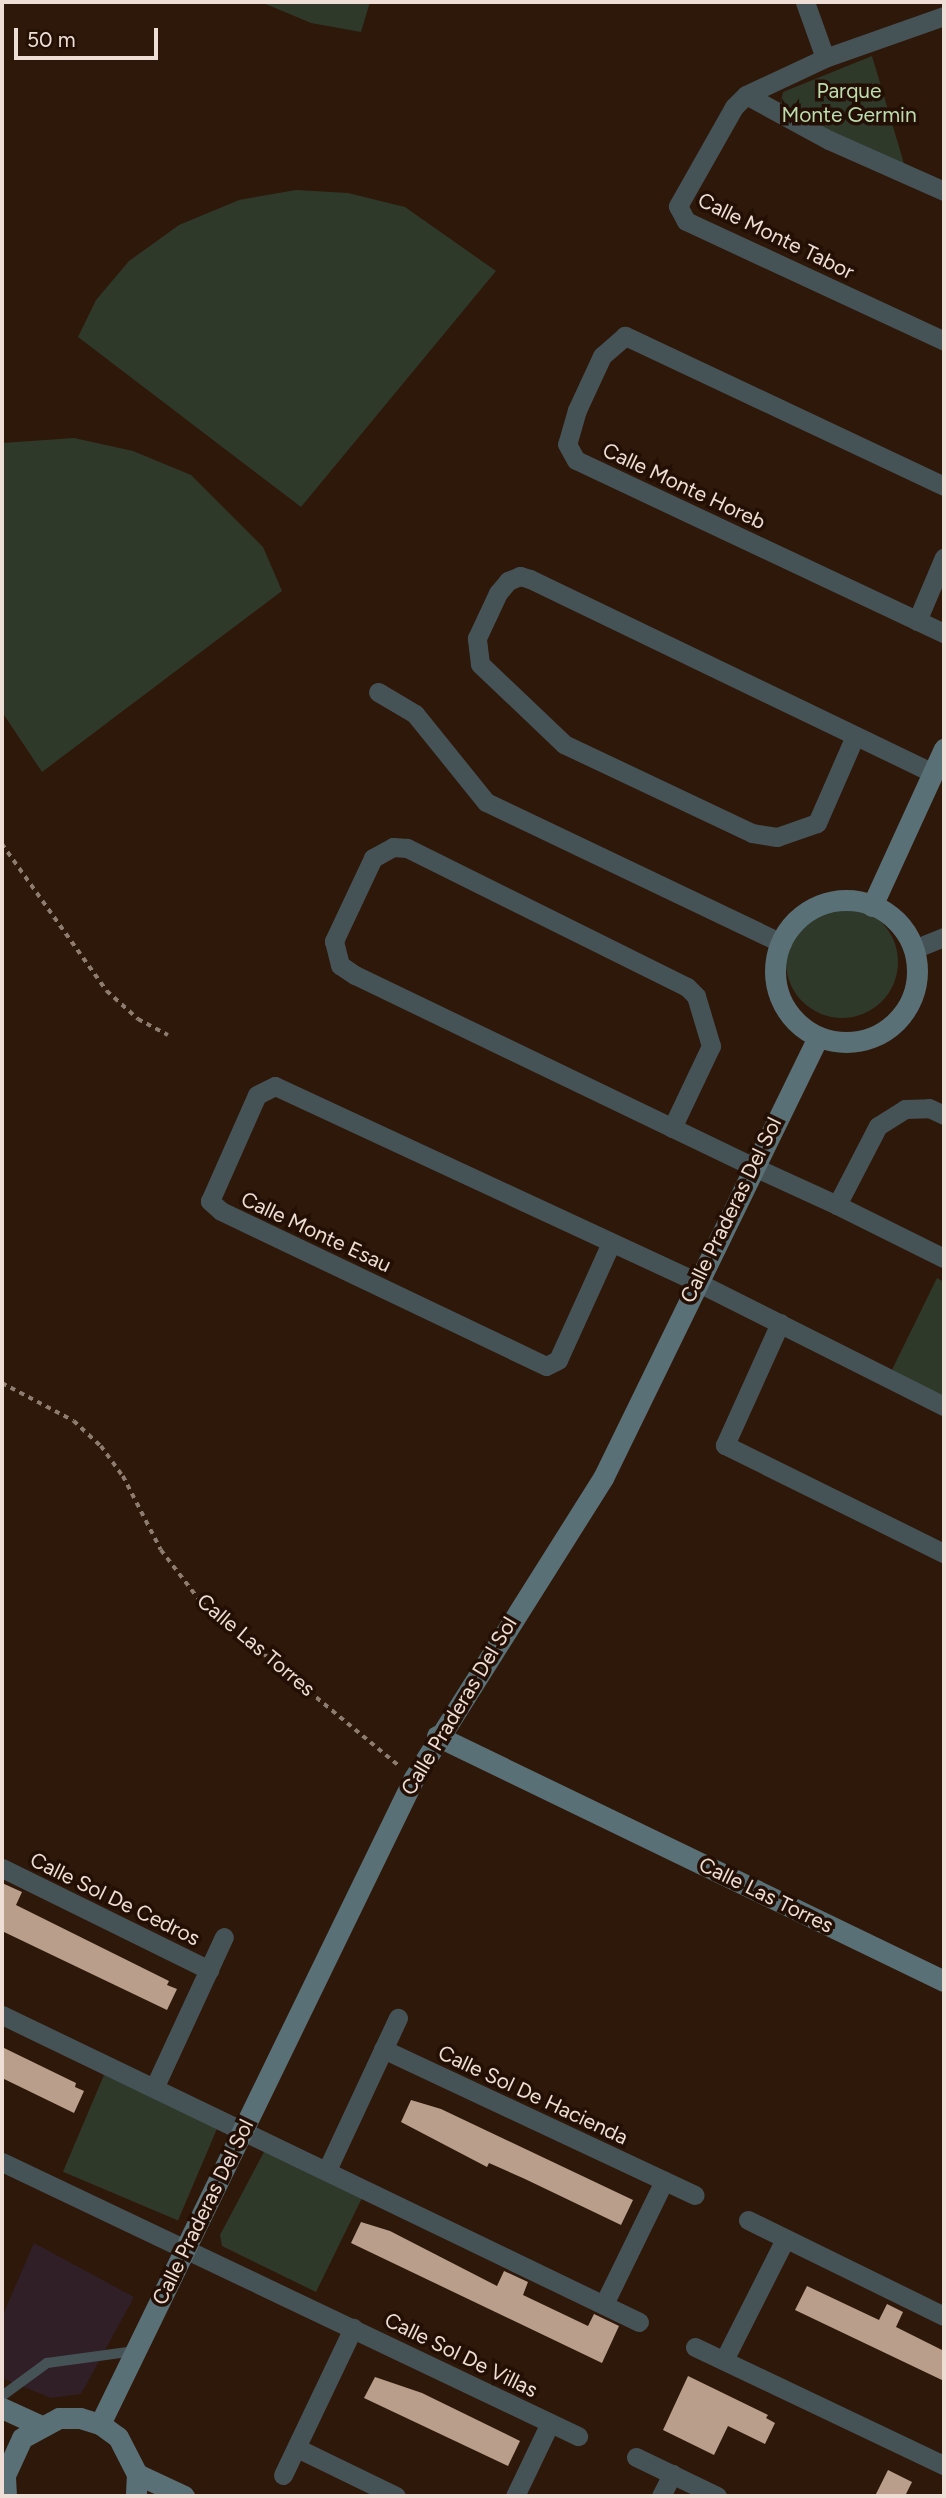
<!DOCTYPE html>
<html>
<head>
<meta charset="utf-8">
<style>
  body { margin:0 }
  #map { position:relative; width:946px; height:2498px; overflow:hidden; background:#2e180a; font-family:Figtree,sans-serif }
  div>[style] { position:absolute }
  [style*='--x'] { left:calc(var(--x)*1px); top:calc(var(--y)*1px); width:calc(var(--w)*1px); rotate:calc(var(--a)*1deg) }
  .commercial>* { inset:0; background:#311f28 }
  .green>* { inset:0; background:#2e392a; transform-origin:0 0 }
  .round { border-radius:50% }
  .building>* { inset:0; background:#ba9e8c }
  .path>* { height:3.5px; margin-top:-1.75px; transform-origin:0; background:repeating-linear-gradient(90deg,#8f7c71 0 5px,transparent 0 10px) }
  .lane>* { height:10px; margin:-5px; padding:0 5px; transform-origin:5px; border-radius:5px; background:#455357 }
  .street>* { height:19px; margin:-9.5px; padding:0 9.5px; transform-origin:9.5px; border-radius:9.5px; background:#455357 }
  .secondary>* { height:21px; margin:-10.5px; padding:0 10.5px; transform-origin:10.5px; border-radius:10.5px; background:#5a7077 }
  .secondary>.ring { margin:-10.5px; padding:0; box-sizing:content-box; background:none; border:21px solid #5a7077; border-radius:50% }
  span { translate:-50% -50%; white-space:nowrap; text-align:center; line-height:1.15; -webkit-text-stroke:7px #230f03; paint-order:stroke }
  .park-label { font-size:21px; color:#bcddaf }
  .street-label { font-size:21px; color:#eeded5 }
  .frame { position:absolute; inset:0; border:4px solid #eeded5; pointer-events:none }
  .scale { position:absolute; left:14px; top:28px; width:144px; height:32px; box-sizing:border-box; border:4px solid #eeded5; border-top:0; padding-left:9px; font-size:21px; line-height:24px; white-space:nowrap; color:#eeded5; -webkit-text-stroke:5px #230f03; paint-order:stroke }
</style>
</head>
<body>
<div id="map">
  <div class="commercial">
    <div style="clip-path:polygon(34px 2243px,134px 2297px,81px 2394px,51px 2398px,2px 2378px,2px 2317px)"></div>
  </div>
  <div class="green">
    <div style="clip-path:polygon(261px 2px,370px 2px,361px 32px,311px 23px)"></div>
    <div style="clip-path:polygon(872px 56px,905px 167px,780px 107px,783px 92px)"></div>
    <div style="clip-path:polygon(296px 190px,348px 193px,405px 207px,496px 271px,301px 507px,78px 337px,96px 300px,129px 261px,179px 225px,239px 200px)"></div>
    <div style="clip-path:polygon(74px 438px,133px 451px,191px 475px,263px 547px,282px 591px,42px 772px,2px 712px,2px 443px)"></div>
    <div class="round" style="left:786px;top:906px;width:112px;height:112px"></div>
    <div style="clip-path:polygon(937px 1278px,944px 1282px,944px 1414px,885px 1384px)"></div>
    <div style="left:104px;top:2075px;width:125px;height:105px;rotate:23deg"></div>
    <div style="clip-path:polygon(265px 2150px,362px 2198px,316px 2292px,222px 2246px,220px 2235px)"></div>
  </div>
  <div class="building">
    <div style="clip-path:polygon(2px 1883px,22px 1892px,16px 1905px,169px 1981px,167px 1985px,177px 1989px,167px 2010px,4px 1932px,2px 1937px)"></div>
    <div style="clip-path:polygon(2px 2047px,76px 2083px,75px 2087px,84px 2091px,74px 2113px,2px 2078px)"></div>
    <div style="clip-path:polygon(411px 2100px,441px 2109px,633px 2200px,621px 2225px,525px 2179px,489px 2163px,487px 2167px,401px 2122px)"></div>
    <div style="clip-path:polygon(361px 2222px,390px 2231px,497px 2286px,504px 2271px,528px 2282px,523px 2295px,588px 2326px,594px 2314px,619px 2326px,602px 2363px,351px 2243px)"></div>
    <div style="clip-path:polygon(807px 2286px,879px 2320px,887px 2304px,903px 2312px,896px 2327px,944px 2351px,944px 2381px,795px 2310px)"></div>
    <div style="clip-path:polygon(688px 2376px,768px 2415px,766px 2418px,775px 2423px,765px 2444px,728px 2426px,714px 2455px,663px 2430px)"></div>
    <div style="clip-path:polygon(375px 2377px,422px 2393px,520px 2441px,508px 2466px,364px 2398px)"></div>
    <div style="clip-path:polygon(888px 2470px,912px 2482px,905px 2496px,875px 2496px)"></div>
  </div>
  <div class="path">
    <div style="--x:2;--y:844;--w:181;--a:54.5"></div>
    <div style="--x:107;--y:991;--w:42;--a:42.1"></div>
    <div style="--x:138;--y:1019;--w:34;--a:28"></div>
    <div style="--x:2;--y:1383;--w:81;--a:27.8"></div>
    <div style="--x:74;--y:1421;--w:37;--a:43"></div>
    <div style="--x:101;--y:1446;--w:37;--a:54"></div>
    <div style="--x:123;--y:1476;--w:83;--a:62.8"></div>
    <div style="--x:161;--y:1550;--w:66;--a:52.4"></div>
    <div style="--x:201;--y:1602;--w:257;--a:39.6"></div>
  </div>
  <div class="lane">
    <div style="--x:2;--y:2396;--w:56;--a:-36.3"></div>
    <div style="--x:47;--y:2363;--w:89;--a:-7.8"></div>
  </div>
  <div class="street">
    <div style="--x:805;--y:2;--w:59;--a:70.3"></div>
    <div style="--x:944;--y:16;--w:126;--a:160.6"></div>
    <div style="--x:825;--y:58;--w:87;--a:154.9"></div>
    <div style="--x:746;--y:95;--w:17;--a:135"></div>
    <div style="--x:734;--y:107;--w:114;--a:119.5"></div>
    <div style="--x:678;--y:206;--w:17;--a:62"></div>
    <div style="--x:686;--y:221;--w:285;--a:24.9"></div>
    <div style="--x:746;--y:95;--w:94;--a:28.5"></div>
    <div style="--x:829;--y:140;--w:126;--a:23.9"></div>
    <div style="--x:944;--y:486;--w:353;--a:-154.8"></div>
    <div style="--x:625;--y:336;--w:30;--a:139"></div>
    <div style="--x:602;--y:356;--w:60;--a:114.8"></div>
    <div style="--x:577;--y:410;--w:35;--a:106"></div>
    <div style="--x:567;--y:444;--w:18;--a:61"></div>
    <div style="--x:576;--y:460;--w:407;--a:25.2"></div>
    <div style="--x:917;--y:621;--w:69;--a:-67.1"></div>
    <div style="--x:378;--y:692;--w:43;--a:30.7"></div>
    <div style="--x:415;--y:714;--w:113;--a:51.1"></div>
    <div style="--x:486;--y:802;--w:328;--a:25.5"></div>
    <div style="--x:855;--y:736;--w:95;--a:113.6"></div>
    <div style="--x:817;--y:823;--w:42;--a:160.7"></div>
    <div style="--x:777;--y:837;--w:25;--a:-171"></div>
    <div style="--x:752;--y:833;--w:208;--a:-154.7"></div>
    <div style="--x:564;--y:744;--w:116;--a:-136.4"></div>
    <div style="--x:480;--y:664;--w:26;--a:-97"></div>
    <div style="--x:477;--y:638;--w:50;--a:-65"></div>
    <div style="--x:498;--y:593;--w:16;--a:-50"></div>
    <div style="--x:508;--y:581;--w:13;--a:-23"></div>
    <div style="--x:520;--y:576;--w:10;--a:17"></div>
    <div style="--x:530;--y:579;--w:447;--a:25.7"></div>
    <div style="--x:914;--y:949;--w:32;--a:-22"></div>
    <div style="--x:672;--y:1128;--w:91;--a:-64.6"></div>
    <div style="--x:711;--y:1046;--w:52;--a:-106.7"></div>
    <div style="--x:696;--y:996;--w:13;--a:-135"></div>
    <div style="--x:687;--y:987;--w:313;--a:-153.6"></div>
    <div style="--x:407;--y:848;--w:14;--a:-176"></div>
    <div style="--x:393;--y:847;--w:23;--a:151"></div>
    <div style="--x:373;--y:858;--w:92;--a:115.2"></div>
    <div style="--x:334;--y:941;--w:25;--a:76"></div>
    <div style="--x:340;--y:965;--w:18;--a:34"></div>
    <div style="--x:355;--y:975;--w:441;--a:25.7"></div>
    <div style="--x:752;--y:1166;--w:94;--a:24.6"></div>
    <div style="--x:837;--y:1205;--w:119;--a:26.4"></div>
    <div style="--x:837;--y:1205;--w:89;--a:-62.6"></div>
    <div style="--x:878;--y:1126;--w:32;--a:-32"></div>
    <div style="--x:905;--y:1109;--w:24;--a:-2"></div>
    <div style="--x:929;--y:1108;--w:17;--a:25"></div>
    <div style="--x:611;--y:1243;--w:128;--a:114.4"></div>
    <div style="--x:558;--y:1360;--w:13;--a:153"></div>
    <div style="--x:546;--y:1366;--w:360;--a:-154.5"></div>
    <div style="--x:221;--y:1211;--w:15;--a:-138"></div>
    <div style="--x:210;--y:1201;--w:116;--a:-66.1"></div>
    <div style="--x:257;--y:1095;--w:20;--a:-27"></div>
    <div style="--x:275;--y:1086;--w:463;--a:24.9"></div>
    <div style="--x:695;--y:1281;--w:279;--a:26.7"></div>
    <div style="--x:780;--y:1323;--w:134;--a:114.3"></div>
    <div style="--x:725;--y:1445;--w:244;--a:26.3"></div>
    <div style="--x:2;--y:1868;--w:231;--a:26.2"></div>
    <div style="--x:2;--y:2015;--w:707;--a:25.73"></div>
    <div style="--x:383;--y:2049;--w:344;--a:25.1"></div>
    <div style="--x:155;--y:2086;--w:164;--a:-65.2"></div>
    <div style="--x:2;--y:2162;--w:638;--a:25.44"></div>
    <div style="--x:327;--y:2170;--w:168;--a:-65"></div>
    <div style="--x:748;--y:2220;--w:218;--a:26.1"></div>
    <div style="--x:604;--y:2304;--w:137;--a:-64"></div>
    <div style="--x:695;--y:2347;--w:276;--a:25.4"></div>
    <div style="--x:724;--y:2360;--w:136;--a:-63.2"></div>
    <div style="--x:297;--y:2448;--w:110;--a:25.9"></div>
    <div style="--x:636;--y:2457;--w:90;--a:25.7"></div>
    <div style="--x:283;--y:2475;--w:163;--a:-64.5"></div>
    <div style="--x:515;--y:2496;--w:81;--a:-64.4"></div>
    <div style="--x:661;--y:2496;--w:25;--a:-63"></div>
  </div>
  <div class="secondary">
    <div class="ring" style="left:775px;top:900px;width:121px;height:121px"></div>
    <div style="--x:872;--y:906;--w:173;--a:-65.4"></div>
    <div style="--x:437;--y:1736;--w:563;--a:25.79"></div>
    <div style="--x:2;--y:2408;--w:41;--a:24.7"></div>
    <div style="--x:100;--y:2424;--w:718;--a:-64.08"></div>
    <div style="--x:414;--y:1778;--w:355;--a:-57.8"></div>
    <div style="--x:603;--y:1478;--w:491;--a:-64"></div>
    <div style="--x:137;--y:2474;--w:52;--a:25.1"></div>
    <div style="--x:6;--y:2496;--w:21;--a:-93"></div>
    <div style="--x:5;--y:2475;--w:41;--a:-65.3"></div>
    <div style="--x:22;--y:2438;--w:42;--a:-28.4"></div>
    <div style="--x:59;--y:2418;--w:21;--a:0"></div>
    <div style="--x:80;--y:2418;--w:21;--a:17"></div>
    <div style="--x:100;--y:2424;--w:22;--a:36"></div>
    <div style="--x:118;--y:2437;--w:42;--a:62.8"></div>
    <div style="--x:137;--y:2474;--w:22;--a:93"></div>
  </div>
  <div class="park-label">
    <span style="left:849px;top:103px">Parque<br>Monte Germin</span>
  </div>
  <div class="street-label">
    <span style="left:776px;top:236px;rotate:26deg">Calle Monte Tabor</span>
    <span style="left:684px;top:486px;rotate:25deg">Calle Monte Horeb</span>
    <span style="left:731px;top:1210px;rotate:-64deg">Calle Praderas Del Sol</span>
    <span style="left:316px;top:1232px;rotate:25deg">Calle Monte Esau</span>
    <span style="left:256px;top:1645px;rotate:40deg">Calle Las Torres</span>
    <span style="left:459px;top:1706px;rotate:-59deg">Calle Praderas Del Sol</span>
    <span style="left:766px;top:1895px;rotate:26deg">Calle Las Torres</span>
    <span style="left:115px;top:1899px;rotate:26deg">Calle Sol De Cedros</span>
    <span style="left:533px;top:2095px;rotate:25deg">Calle Sol De Hacienda</span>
    <span style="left:203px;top:2212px;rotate:-64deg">Calle Praderas Del Sol</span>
    <span style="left:461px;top:2355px;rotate:26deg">Calle Sol De Villas</span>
  </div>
  <div class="frame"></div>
  <div class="scale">50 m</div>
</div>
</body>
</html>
